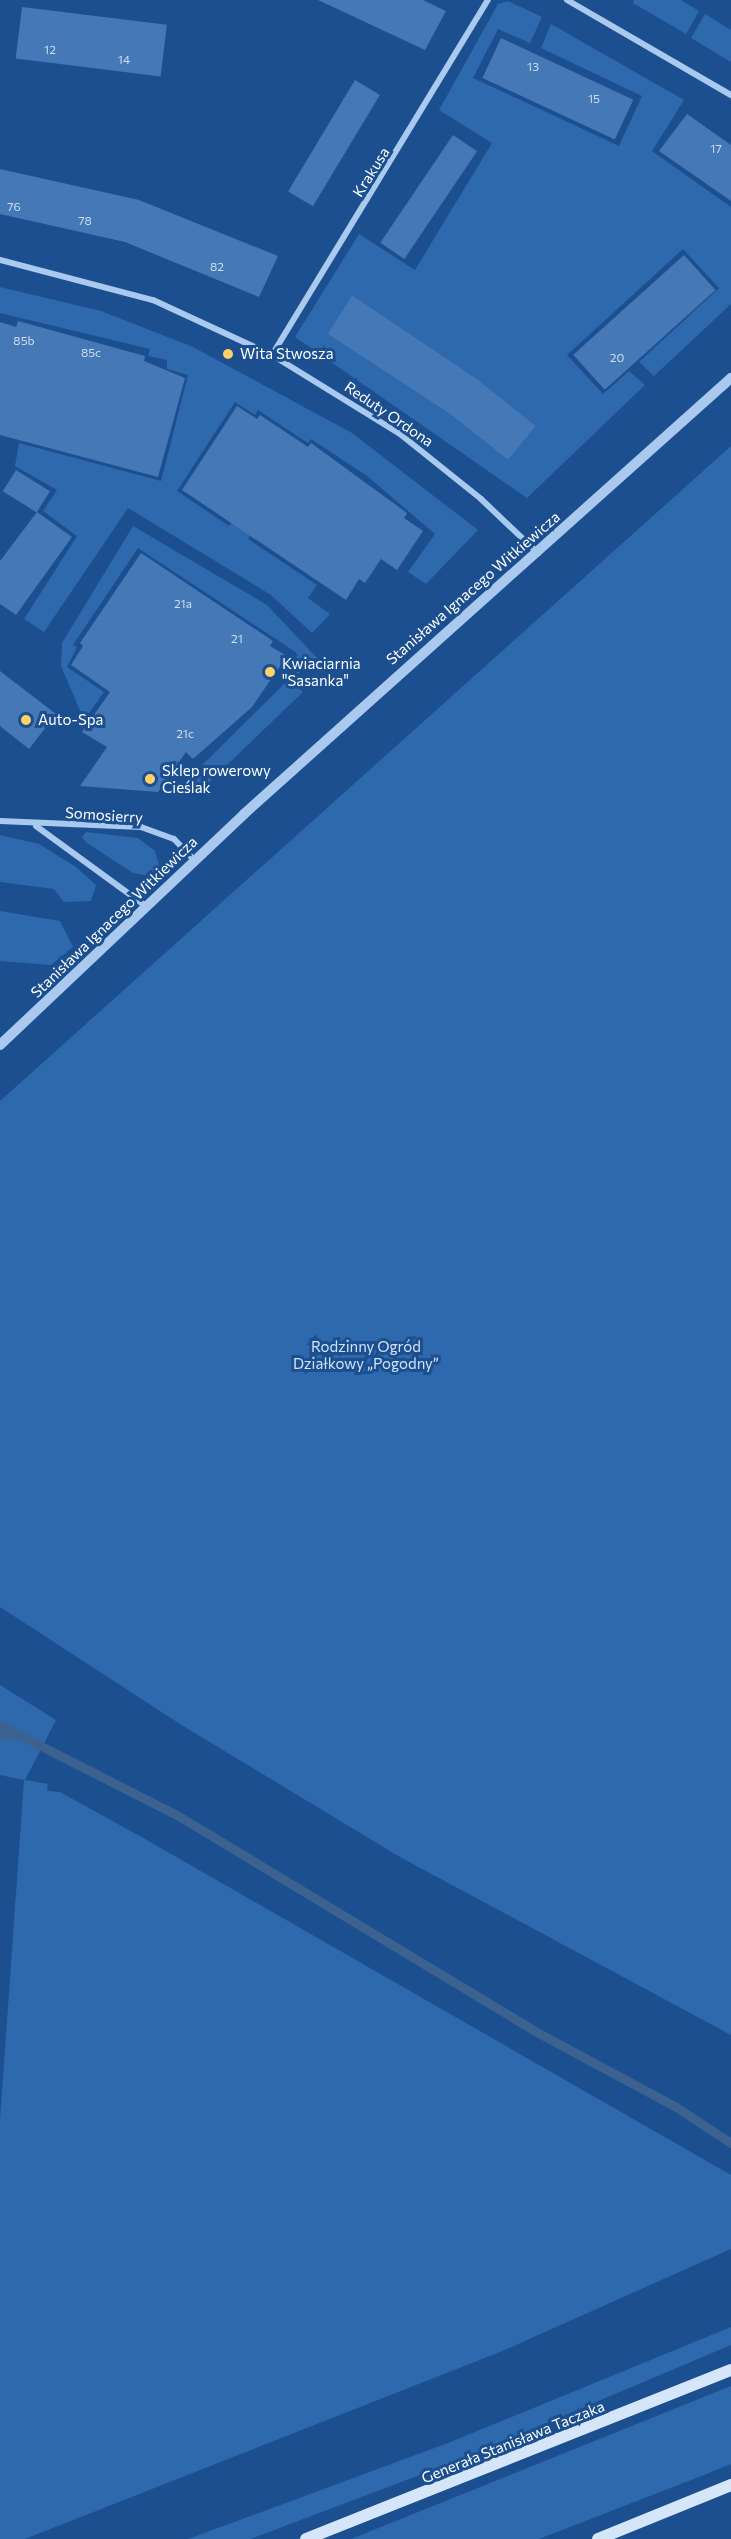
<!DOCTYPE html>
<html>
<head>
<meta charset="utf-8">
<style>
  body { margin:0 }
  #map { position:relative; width:731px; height:2539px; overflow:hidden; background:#1b4f8f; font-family:Commissioner,sans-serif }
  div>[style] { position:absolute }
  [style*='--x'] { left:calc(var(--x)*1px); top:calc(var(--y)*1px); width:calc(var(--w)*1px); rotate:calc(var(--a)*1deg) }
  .green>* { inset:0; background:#2e69ad }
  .stream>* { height:9px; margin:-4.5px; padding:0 4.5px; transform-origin:4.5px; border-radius:4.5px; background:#3c6290 }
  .building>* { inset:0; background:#4478b7; transform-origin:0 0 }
  .minor>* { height:6px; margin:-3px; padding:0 3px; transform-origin:3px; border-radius:3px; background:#a9c9ee }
  .tertiary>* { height:10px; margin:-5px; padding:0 5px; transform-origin:5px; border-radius:5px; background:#a9c9ee }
  .secondary>* { height:12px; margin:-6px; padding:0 6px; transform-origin:6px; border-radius:6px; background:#d6e6fa }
  .dots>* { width:16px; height:16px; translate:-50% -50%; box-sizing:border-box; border:3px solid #1b4f8f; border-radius:50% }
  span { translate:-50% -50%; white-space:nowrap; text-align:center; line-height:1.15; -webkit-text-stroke:6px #1b4f8f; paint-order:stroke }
  .number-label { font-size:12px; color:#d0dded }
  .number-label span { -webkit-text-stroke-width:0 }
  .street-label { font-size:15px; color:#fff }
  .poi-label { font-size:15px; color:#fff }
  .left { translate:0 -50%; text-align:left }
  .park-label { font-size:15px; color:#cfe3fa }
</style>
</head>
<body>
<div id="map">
  <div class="green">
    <div style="clip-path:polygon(634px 0,681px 0,699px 11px,686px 34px,633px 3px)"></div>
    <div style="clip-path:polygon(evenodd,508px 1px,542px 17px,530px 43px,498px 29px,473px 78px,619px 146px,642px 96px,541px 48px,551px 24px,684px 100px,652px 151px,731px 207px,731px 304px,654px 376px,639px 362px,719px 288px,683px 249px,567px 355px,603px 394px,629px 371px,645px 385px,527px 498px,295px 337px,359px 234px,415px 270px,492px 143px,439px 110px,498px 4px,508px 1px,352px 295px,477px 379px,536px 426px,508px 460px,450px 414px,329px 334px,352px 295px)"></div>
    <div style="clip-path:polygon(705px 14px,731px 30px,731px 62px,691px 38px)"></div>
    <div style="clip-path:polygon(0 287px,101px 311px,193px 347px,352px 433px,478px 530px,426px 584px,408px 572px,435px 534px,367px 476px,311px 439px,308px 443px,258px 410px,255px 415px,235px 402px,177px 491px,229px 526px,244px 504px,263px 517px,248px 539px,317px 585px,308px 598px,330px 614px,312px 633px,271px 595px,128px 508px,44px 632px,24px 619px,77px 536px,43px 511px,57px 490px,15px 466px,19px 443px,161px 481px,188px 375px,167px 369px,167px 360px,148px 356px,150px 349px,0 313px)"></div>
    <div style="clip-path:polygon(731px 446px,731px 2035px,400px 1857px,183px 1726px,0 1607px,0 1101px)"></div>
    <div style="clip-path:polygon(133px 526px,267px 605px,317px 658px,298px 674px,289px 665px,297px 653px,138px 548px,73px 645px,77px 647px,67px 667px,104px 692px,84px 720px,61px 666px,62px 643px)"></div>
    <div style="clip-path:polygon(289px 679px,303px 692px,202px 789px,172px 795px)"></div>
    <div style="clip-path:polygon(86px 832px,138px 838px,155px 851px,160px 868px,149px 876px,133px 873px,87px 843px,82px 837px)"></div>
    <div style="clip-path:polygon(0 835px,39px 844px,76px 867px,96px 885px,91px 901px,64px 902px,54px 889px,0 882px)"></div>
    <div style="clip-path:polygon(0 911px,60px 921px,73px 947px,51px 965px,0 961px)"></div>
    <div style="clip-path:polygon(0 1685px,56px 1720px,25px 1780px,48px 1784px,47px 1791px,60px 1792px,145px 1839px,731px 2175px,731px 2249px,500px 2352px,25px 2539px,0 2539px,0 2120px,24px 1780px,0 1775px)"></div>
    <div style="clip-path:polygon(731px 2327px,731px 2345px,454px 2462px,251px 2539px,188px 2539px,448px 2443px)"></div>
    <div style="clip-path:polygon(731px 2386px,731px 2464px,704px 2475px,539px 2539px,351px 2539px)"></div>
  </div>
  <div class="stream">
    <div style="--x:0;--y:1725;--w:199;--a:27"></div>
    <div style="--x:177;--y:1815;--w:416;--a:31.1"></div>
    <div style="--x:533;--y:2030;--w:162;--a:28.3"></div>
    <div style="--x:676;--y:2107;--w:66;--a:33.2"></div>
    <div style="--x:0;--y:1736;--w:18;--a:-3"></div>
  </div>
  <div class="building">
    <div style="clip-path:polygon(318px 0,423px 0,446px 11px,425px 50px)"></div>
    <div style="left:22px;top:7px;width:146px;height:52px;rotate:7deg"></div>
    <div style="left:501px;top:38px;width:146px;height:44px;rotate:25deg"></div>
    <div style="left:355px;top:80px;width:29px;height:130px;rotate:31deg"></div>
    <div style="clip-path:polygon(687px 114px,731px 145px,731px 201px,659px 151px)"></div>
    <div style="left:453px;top:135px;width:29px;height:130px;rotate:34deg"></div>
    <div style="clip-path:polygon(0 169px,139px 200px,278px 256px,259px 297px,125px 242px,0 214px)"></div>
    <div style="left:684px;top:255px;width:47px;height:149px;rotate:48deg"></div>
    <div style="clip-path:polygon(352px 295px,477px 379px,536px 426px,508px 460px,450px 414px,328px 334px)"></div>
    <div style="clip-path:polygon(18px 321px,145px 356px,144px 361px,185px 378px,158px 477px,0 435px,0 322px,16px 327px)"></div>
    <div style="clip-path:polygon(237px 406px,257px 419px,260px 415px,308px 447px,311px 443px,407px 513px,404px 518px,423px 531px,397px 570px,381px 559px,365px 583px,359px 579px,346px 600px,182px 490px)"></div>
    <div style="left:16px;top:470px;width:40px;height:25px;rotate:32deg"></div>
    <div style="clip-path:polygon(37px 512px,72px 537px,16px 615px,0 604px,0 561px)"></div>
    <div style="clip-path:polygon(141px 553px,273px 641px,270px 646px,287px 656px,252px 707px,193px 759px,186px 752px,158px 792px,80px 786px,107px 747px,82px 732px,110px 692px,71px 665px,83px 646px,80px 643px)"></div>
    <div style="clip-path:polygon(0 671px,56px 714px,29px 749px,0 726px)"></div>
  </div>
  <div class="minor">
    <div style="--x:567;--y:0;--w:190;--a:30.1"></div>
    <div style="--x:0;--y:260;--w:158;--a:14.7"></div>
    <div style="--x:153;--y:300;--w:131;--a:24.8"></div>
    <div style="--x:272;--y:355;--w:150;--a:31.7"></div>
    <div style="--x:400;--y:434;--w:104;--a:38.7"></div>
    <div style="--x:481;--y:499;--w:79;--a:43.5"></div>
    <div style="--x:272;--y:355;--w:416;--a:-58.7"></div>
    <div style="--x:0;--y:821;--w:141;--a:2.4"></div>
    <div style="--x:141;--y:827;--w:35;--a:20"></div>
    <div style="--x:174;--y:839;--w:30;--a:46"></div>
    <div style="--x:36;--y:826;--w:137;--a:36.1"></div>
  </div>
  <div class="tertiary">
    <div style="--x:0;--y:1045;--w:336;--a:-43.4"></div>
    <div style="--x:244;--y:814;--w:654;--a:-41.84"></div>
  </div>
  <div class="secondary">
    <div style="--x:306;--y:2539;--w:457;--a:-21.7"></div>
    <div style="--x:598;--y:2539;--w:144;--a:-22.1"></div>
  </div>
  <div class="dots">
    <div style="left:228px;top:354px;background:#ffd166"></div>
    <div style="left:270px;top:672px;background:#ffd166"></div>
    <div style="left:26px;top:720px;background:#ffd166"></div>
    <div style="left:150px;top:779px;background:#ffd166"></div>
  </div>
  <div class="number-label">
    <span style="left:50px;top:50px">12</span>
    <span style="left:124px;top:60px">14</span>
    <span style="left:533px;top:67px">13</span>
    <span style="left:594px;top:99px">15</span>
    <span style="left:716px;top:149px">17</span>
    <span style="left:14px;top:207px">76</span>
    <span style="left:85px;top:221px">78</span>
    <span style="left:217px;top:267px">82</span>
    <span style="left:24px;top:341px">85b</span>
    <span style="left:91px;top:353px">85c</span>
    <span style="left:617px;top:358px">20</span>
    <span style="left:183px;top:604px">21a</span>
    <span style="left:237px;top:639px">21</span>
    <span style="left:185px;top:734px">21c</span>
  </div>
  <div class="street-label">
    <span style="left:371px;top:172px;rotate:-58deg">Krakusa</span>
    <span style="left:389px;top:414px;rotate:34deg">Reduty Ordona</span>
    <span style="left:473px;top:588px;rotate:-41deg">Stanisława Ignacego Witkiewicza</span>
    <span style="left:104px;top:815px;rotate:4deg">Somosierry</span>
    <span style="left:114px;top:917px;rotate:-44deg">Stanisława Ignacego Witkiewicza</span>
    <span style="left:513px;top:2442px;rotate:-22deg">Generała Stanisława Taczaka</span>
  </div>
  <div class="poi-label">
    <span class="left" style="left:240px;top:354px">Wita Stwosza</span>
    <span class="left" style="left:282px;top:672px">Kwiaciarnia<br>"Sasanka"</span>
    <span class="left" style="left:38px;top:720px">Auto-Spa</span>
    <span class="left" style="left:162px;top:779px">Sklep rowerowy<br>Cieślak</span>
  </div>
  <div class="park-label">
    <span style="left:366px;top:1355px">Rodzinny Ogród<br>Działkowy „Pogodny”</span>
  </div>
</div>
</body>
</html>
